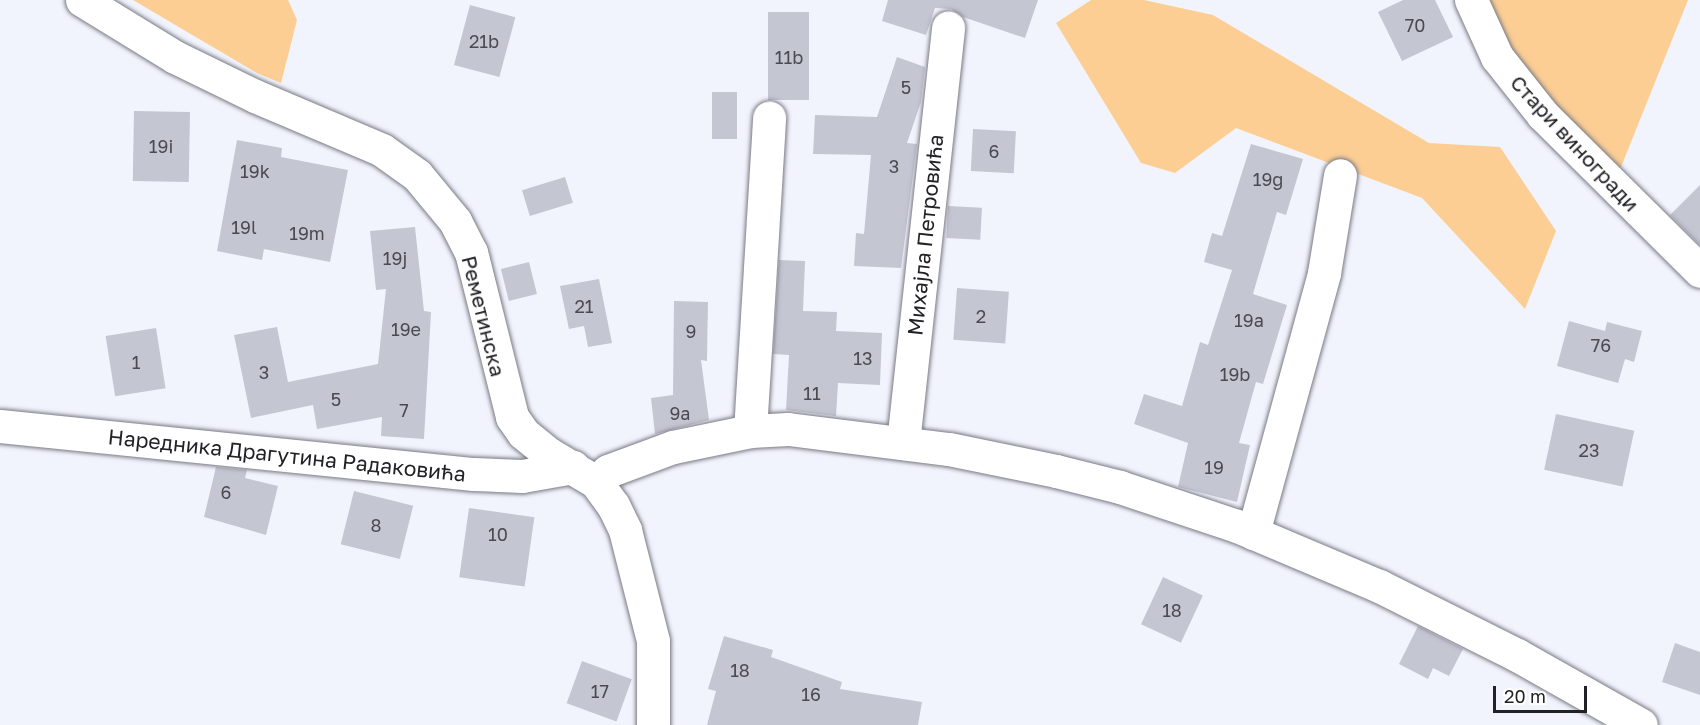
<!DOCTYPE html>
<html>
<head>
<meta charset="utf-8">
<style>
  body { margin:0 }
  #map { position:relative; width:1700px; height:725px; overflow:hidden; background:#f2f4fd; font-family:"Golos Text",sans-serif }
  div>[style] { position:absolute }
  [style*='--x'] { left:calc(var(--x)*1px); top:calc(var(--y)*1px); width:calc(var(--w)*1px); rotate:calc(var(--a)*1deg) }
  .green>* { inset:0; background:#fcce94 }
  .building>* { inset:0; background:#c4c6d2; transform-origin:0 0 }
  .roads { filter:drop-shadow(0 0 2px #797a85) drop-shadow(0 0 2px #797a85) }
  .minor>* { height:33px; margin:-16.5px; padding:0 16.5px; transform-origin:16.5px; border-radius:16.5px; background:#fff }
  span { translate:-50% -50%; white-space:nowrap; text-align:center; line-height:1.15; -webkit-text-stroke:6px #fff; paint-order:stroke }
  .number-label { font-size:18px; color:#4a4b51 }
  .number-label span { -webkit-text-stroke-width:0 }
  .street-label { font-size:21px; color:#222226 }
  .scale { position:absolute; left:1493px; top:686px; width:94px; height:27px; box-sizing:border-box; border:3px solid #222226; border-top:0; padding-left:8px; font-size:18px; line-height:21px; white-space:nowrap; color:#222226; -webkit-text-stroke:4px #fff; paint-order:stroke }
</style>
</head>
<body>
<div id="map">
  <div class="green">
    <div style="clip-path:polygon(133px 0,288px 0,297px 20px,281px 83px,257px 73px)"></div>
    <div style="clip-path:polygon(1091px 0,1144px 0,1213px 15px,1429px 143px,1500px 147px,1556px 231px,1525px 309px,1422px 198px,1236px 128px,1175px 173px,1141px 163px,1056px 23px)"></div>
    <div style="clip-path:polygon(1483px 0,1688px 0,1615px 182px,1508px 61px)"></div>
  </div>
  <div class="building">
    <div style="clip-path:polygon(888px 0,1038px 0,1025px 38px,963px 17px,951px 9px,935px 8px,926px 35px,882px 21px)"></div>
    <div style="clip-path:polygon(1403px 0,1435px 0,1453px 37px,1402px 61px,1378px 12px)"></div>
    <div style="left:470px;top:5px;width:47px;height:62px;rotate:15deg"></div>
    <div style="left:768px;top:12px;width:41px;height:88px"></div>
    <div style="clip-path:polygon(897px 57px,925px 67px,921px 102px,907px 143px,917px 144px,901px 268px,854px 266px,856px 233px,864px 234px,871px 155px,813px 154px,815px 115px,877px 117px)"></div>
    <div style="left:712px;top:92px;width:25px;height:47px"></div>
    <div style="left:134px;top:111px;width:56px;height:70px;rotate:1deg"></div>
    <div style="left:973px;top:129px;width:43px;height:42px;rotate:3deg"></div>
    <div style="clip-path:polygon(237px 140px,282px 148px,281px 157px,348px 170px,330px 262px,264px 249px,262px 260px,217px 251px)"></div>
    <div style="clip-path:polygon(1251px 144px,1303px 159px,1286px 215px,1277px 212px,1253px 294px,1287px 305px,1263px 384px,1256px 382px,1239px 443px,1250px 445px,1237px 502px,1178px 487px,1188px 443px,1134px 424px,1144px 394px,1182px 406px,1200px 342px,1208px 345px,1232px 270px,1204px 262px,1212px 233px,1222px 236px)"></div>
    <div style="left:565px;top:177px;width:27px;height:45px;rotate:73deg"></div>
    <div style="clip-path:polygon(1700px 185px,1700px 245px,1670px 215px)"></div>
    <div style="left:948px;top:206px;width:34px;height:32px;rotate:3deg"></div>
    <div style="clip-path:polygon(415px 227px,424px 311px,431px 312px,424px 439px,381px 436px,382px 417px,317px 429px,313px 405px,251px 418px,234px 335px,277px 327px,288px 382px,378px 364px,386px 289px,376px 290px,370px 231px)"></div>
    <div style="clip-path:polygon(779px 260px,805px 261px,803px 311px,837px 312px,836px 331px,882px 333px,880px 385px,838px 383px,836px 416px,786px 410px,789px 355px,773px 354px)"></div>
    <div style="left:529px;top:262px;width:33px;height:29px;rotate:76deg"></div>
    <div style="clip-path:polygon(599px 279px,612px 343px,588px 347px,584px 326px,569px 329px,560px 286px)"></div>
    <div style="left:957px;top:288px;width:52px;height:52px;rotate:4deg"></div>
    <div style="clip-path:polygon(674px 301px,708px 302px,707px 361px,701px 360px,709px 420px,655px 434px,651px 398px,673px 395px)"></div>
    <div style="clip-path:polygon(1569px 321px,1605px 331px,1607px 322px,1642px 331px,1634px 362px,1625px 359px,1618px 383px,1557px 366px)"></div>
    <div style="left:156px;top:328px;width:61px;height:51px;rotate:81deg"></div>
    <div style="left:1556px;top:414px;width:80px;height:57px;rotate:12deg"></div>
    <div style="clip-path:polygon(216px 467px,247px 470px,245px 478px,278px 486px,266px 535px,204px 517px)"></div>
    <div style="left:354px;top:491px;width:61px;height:55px;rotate:14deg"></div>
    <div style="left:469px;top:508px;width:66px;height:70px;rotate:8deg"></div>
    <div style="left:1163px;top:577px;width:44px;height:52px;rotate:25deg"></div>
    <div style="clip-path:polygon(1418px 626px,1463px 649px,1449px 676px,1433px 668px,1428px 679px,1399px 664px)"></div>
    <div style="clip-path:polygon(724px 636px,773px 650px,771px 657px,842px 682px,840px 689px,922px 702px,918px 725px,707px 725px,716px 691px,708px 689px)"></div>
    <div style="clip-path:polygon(1675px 643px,1700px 652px,1700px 695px,1662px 682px)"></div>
    <div style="left:582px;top:661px;width:53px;height:45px;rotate:20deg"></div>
  </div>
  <div class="roads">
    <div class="minor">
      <div style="--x:82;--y:0;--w:109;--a:31.5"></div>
      <div style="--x:175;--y:57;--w:89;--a:26"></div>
      <div style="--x:255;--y:96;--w:138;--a:23"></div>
      <div style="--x:382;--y:150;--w:43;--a:35.5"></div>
      <div style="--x:417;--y:175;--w:60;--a:50.4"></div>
      <div style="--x:455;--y:221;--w:35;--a:63"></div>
      <div style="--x:471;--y:252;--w:170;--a:76"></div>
      <div style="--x:512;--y:417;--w:19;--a:55"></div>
      <div style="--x:523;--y:433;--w:33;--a:39"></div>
      <div style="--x:549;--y:454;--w:55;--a:30.8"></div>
      <div style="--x:596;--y:482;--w:29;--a:54"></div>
      <div style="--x:613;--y:505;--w:28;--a:64"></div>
      <div style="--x:625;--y:530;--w:114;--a:75.8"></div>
      <div style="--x:653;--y:641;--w:84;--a:90"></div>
      <div style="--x:1471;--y:0;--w:63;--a:65.5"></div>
      <div style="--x:1497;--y:57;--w:74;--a:51.6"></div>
      <div style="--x:1543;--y:115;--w:221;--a:44.8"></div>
      <div style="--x:0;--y:426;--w:476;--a:5.8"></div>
      <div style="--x:474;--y:474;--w:48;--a:2.4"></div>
      <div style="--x:522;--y:476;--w:52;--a:-10"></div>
      <div style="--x:750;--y:431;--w:314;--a:-86.5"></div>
      <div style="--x:903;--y:443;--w:418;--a:-83.8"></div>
      <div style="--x:596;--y:482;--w:16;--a:-43"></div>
      <div style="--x:608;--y:471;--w:69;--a:-20.3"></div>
      <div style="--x:673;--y:447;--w:79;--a:-11.7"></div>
      <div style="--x:750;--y:431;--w:38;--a:-3"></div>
      <div style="--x:788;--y:429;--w:162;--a:7.1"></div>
      <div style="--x:949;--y:449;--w:109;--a:11.6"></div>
      <div style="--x:1056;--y:471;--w:66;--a:14"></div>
      <div style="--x:1120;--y:487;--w:123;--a:18.4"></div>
      <div style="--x:1237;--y:526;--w:154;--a:22.9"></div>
      <div style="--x:1379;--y:586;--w:154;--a:26.6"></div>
      <div style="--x:1517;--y:655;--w:142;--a:29.4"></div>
      <div style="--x:1253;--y:533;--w:270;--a:-74.7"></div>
      <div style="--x:1324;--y:273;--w:99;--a:-80.7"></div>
    </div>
  </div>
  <div class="number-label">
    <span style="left:1415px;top:25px">70</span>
    <span style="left:484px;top:41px">21b</span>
    <span style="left:789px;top:57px">11b</span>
    <span style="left:906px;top:87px">5</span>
    <span style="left:161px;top:146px">19i</span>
    <span style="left:994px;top:151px">6</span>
    <span style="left:894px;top:166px">3</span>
    <span style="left:255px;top:171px">19k</span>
    <span style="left:1268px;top:179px">19g</span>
    <span style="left:244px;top:227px">19l</span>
    <span style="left:307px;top:233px">19m</span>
    <span style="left:395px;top:258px">19j</span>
    <span style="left:584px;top:306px">21</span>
    <span style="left:981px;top:316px">2</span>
    <span style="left:1249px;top:320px">19a</span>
    <span style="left:406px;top:329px">19e</span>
    <span style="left:691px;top:331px">9</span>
    <span style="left:1601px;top:345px">76</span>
    <span style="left:863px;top:358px">13</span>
    <span style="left:136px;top:362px">1</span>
    <span style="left:264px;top:372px">3</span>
    <span style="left:1235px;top:374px">19b</span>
    <span style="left:812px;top:393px">11</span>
    <span style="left:336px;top:399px">5</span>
    <span style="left:404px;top:410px">7</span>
    <span style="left:680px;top:413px">9a</span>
    <span style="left:1589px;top:450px">23</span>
    <span style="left:1214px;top:467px">19</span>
    <span style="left:226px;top:492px">6</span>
    <span style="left:376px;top:525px">8</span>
    <span style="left:498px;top:534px">10</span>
    <span style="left:1172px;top:610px">18</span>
    <span style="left:740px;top:670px">18</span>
    <span style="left:600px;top:691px">17</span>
    <span style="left:811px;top:694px">16</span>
  </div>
  <div class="street-label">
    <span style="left:1575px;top:143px;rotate:47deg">Стари виногради</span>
    <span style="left:925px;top:235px;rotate:-84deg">Михајла Петровића</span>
    <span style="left:484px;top:316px;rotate:76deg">Реметинска</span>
    <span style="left:287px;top:455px;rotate:6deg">Наредника Драгутина Радаковића</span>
  </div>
  <div class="scale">20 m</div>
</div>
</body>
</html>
